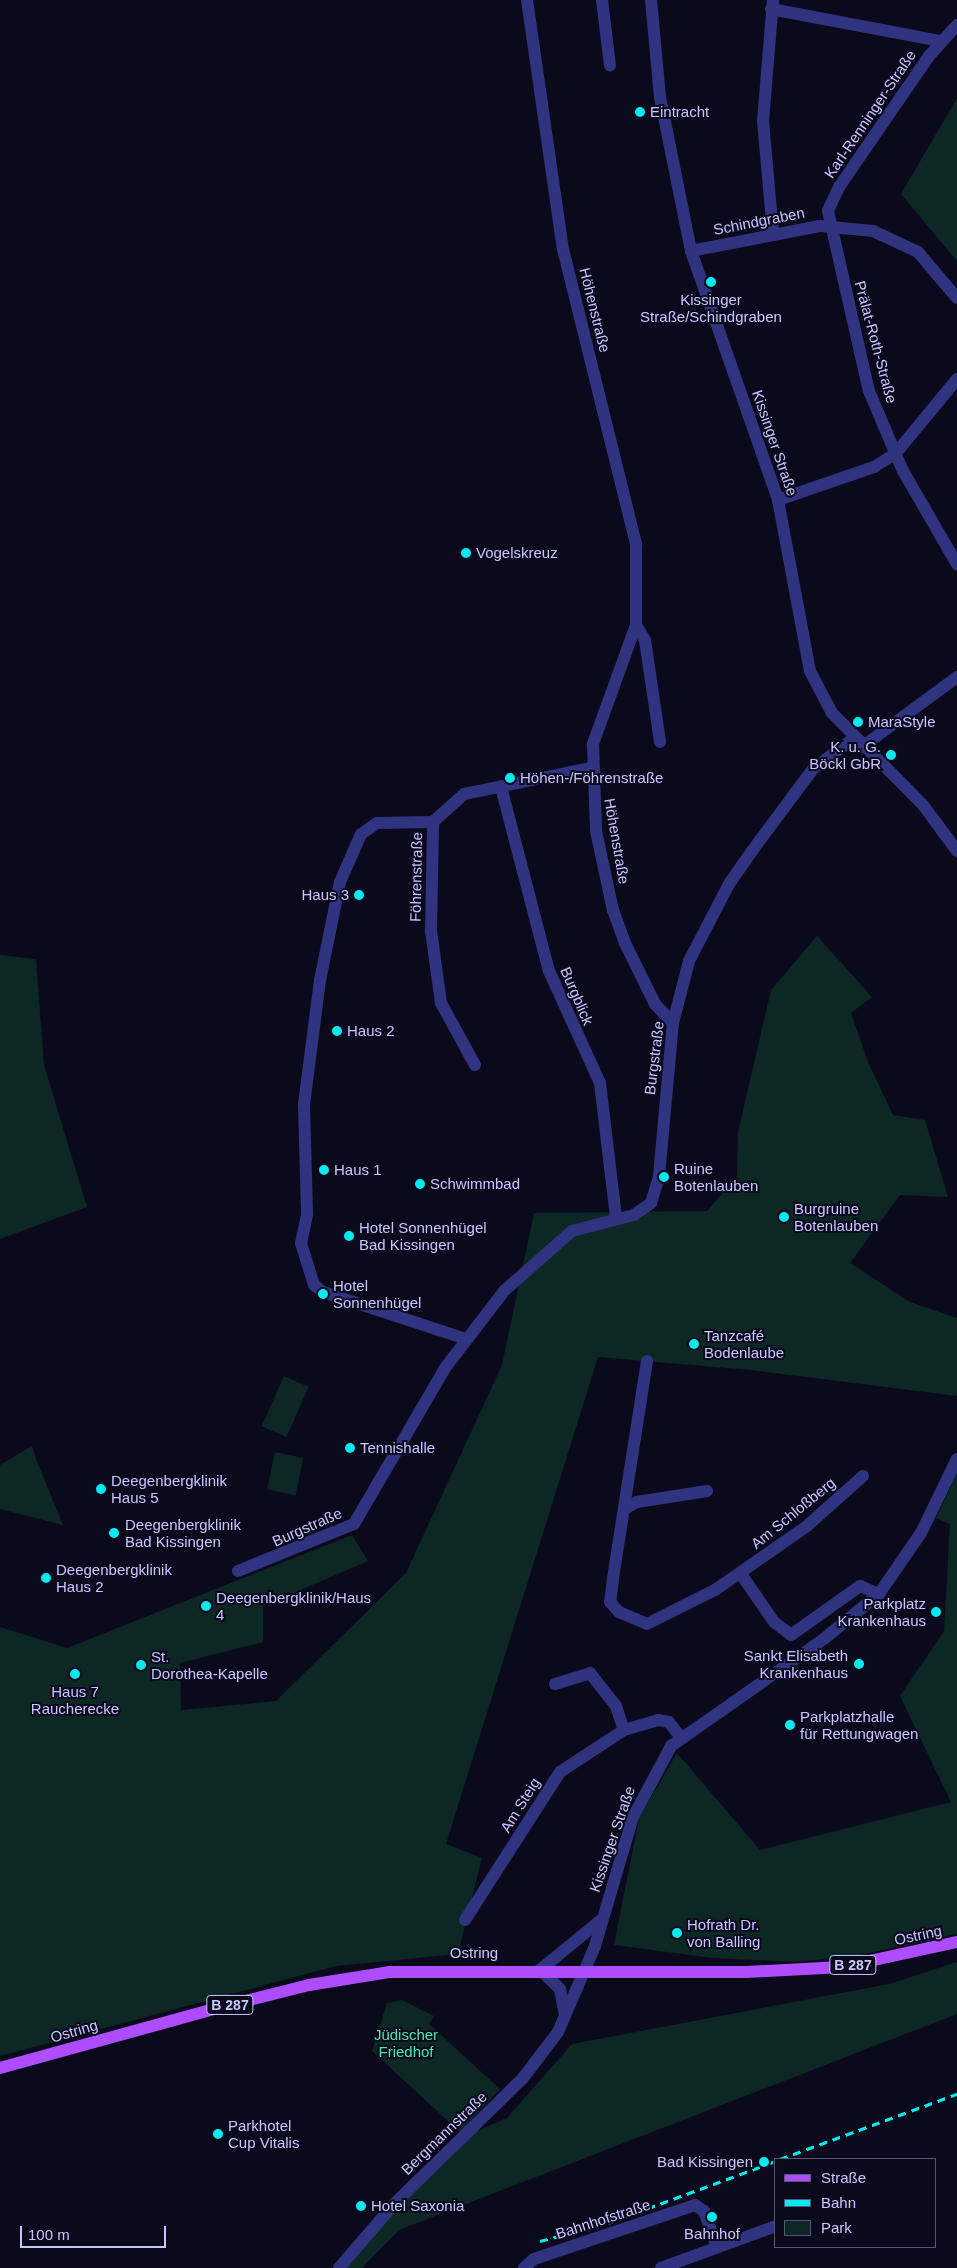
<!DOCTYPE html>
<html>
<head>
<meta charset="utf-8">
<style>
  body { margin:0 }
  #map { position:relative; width:957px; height:2268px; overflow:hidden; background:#0b0a1d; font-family:Helvetica,sans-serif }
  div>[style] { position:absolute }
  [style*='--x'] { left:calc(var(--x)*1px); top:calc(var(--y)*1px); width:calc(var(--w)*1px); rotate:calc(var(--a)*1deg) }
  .green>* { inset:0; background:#0c2724; transform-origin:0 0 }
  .minor>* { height:12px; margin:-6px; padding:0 6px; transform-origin:6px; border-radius:6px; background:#303480 }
  .major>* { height:12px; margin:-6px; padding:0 6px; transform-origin:6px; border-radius:6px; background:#ae4dff }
  .rail>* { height:3px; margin-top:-1.5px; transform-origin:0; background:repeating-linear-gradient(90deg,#00ecf1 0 8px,transparent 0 14px) }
  .dots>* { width:14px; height:14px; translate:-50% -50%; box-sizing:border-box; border:2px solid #0b0a1d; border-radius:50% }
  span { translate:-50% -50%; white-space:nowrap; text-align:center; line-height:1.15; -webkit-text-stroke:4px #0b0a1d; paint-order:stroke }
  .shield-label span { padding:1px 4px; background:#0b0a1d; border:1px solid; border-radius:4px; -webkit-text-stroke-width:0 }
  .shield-label { font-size:14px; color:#c8c6ff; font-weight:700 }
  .poi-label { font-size:15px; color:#c8c6ff }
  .left { translate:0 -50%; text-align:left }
  .right { translate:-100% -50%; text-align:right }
  .street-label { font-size:15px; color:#c8c6ff }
  .park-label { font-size:15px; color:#49e8b3 }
  .legend { position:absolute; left:774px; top:2158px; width:162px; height:90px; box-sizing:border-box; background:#0b0a1d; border:1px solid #575577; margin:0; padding:6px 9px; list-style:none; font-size:15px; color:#c8c6ff }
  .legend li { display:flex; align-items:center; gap:10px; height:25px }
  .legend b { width:25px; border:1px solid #575577 }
  .scale { position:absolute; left:20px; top:2226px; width:146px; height:22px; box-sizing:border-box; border:2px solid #c8c6ff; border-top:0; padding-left:6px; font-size:15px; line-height:18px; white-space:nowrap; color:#c8c6ff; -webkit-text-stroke:4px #0b0a1d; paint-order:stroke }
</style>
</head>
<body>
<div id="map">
  <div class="green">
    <div style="clip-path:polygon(957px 98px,957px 261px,901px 194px)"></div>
    <div style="clip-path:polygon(817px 936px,872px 997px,851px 1013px,868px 1062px,893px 1115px,925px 1120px,948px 1197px,900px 1195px,850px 1263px,910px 1302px,957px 1318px,957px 1396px,751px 1370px,598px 1357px,446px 1844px,482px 1858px,458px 1954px,336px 1966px,0 2056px,0 1627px,67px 1648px,352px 1535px,368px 1561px,263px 1606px,263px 1642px,180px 1663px,181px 1710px,276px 1701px,406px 1573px,502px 1365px,534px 1213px,707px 1211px,737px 1176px,738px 1132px,771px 990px)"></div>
    <div style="clip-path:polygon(0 955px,36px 959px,44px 1065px,87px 1207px,0 1239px)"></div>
    <div style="left:284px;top:1376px;width:27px;height:55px;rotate:24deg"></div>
    <div style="clip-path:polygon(32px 1446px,36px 1459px,63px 1525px,0 1509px,0 1465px)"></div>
    <div style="left:275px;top:1452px;width:29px;height:38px;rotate:12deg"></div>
    <div style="clip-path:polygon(957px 1473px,957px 1934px,855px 1956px,796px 1962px,713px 1958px,614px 1945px,639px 1818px,677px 1753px,760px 1850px,951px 1802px,900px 1696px,944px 1631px,950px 1524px,936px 1518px)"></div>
    <div style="clip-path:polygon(957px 1962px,957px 2014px,399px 2230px,362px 2268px,345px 2268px,398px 2205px,474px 2132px,507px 2118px,572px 2044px,889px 1984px)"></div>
    <div style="clip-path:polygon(402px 2000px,434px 2016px,429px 2024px,500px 2089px,460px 2132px,372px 2051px,387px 2003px)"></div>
  </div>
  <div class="minor">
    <div style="--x:527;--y:0;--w:252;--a:81.8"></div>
    <div style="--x:563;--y:249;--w:305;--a:76.1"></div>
    <div style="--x:636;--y:545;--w:80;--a:90"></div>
    <div style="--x:636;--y:625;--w:127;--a:109.9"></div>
    <div style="--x:593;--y:744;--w:87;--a:88"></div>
    <div style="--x:596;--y:831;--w:81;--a:77.9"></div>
    <div style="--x:613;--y:910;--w:35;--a:70"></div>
    <div style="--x:625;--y:943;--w:68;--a:63.8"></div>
    <div style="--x:655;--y:1004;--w:26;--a:47"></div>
    <div style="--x:602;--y:0;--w:66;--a:83.1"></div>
    <div style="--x:651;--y:0;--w:97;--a:84.7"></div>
    <div style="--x:660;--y:97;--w:157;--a:78.6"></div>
    <div style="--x:691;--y:251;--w:264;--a:70.7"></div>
    <div style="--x:778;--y:500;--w:174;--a:79.4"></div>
    <div style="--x:810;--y:671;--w:47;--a:62.4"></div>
    <div style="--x:832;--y:713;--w:129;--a:45.3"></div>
    <div style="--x:923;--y:805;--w:57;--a:53.5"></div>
    <div style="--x:773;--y:0;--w:121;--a:94.7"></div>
    <div style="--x:763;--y:121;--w:113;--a:84.9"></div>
    <div style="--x:771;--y:9;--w:173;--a:10.7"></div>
    <div style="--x:957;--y:25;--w:42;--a:132.1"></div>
    <div style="--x:929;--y:56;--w:159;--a:124.5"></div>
    <div style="--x:839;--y:187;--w:26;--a:115"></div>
    <div style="--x:828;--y:211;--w:185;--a:77.2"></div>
    <div style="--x:869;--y:391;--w:87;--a:67"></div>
    <div style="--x:903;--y:471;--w:108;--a:59.9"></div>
    <div style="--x:691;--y:251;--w:131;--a:-11"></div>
    <div style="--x:820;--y:226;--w:53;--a:5.4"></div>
    <div style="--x:873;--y:231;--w:50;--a:25"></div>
    <div style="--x:918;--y:252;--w:60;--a:49.7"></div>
    <div style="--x:778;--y:500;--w:102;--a:-19"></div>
    <div style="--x:874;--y:467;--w:26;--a:-32"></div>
    <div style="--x:896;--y:453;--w:96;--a:-50.5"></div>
    <div style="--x:636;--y:625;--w:17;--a:59"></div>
    <div style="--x:645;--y:640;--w:103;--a:81.6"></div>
    <div style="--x:862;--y:747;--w:118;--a:-36.4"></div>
    <div style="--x:501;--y:787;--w:190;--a:75.4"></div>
    <div style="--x:549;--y:971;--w:123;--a:65.5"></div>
    <div style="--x:600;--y:1083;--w:135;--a:83.2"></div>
    <div style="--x:433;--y:822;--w:56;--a:179"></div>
    <div style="--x:377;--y:823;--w:19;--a:145"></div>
    <div style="--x:361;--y:834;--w:52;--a:113.6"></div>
    <div style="--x:340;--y:882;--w:100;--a:101.5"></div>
    <div style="--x:320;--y:980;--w:126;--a:97.3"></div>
    <div style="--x:304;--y:1105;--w:110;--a:88.4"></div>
    <div style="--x:307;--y:1215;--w:29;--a:102"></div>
    <div style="--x:301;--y:1243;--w:44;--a:72.8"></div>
    <div style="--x:314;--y:1285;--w:11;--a:38"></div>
    <div style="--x:323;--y:1292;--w:151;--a:18.2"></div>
    <div style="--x:475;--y:1065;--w:71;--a:-118.7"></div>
    <div style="--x:441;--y:1003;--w:73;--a:-97.9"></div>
    <div style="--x:431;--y:931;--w:109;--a:-88.9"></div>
    <div style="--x:433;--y:822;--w:42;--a:-42.1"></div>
    <div style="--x:464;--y:794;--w:130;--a:-11.6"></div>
    <div style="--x:647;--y:1361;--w:221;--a:98.9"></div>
    <div style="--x:613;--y:1579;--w:23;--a:97"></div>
    <div style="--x:610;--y:1602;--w:13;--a:48"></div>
    <div style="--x:619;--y:1612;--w:30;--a:23"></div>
    <div style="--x:647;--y:1624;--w:76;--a:-26.6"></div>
    <div style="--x:715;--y:1590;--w:112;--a:-34.8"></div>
    <div style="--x:807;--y:1526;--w:75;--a:-41.8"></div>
    <div style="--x:626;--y:1508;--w:13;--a:-29"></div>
    <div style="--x:637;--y:1502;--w:71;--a:-8.9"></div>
    <div style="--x:238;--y:1571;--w:125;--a:-22.1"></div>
    <div style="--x:354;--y:1524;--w:181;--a:-59.7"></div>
    <div style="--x:445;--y:1368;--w:97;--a:-52.5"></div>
    <div style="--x:504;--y:1291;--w:91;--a:-41.4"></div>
    <div style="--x:572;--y:1231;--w:64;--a:-14.5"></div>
    <div style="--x:634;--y:1215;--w:21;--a:-35"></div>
    <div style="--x:651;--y:1203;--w:28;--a:-73"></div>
    <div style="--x:659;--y:1176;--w:154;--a:-84.8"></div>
    <div style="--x:673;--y:1023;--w:64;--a:-75.5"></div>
    <div style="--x:689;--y:961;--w:87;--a:-62.5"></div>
    <div style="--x:729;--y:884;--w:40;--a:-55.1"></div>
    <div style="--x:752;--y:851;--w:102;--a:-53.4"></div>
    <div style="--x:813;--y:769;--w:51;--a:-37.1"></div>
    <div style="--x:741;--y:1574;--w:58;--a:55.5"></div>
    <div style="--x:774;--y:1622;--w:21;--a:37"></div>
    <div style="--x:791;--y:1635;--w:85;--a:-35.4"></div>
    <div style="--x:860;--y:1586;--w:21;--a:23"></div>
    <div style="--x:555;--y:1684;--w:37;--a:-17"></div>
    <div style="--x:590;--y:1673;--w:42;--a:51.8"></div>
    <div style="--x:616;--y:1706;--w:25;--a:72"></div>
    <div style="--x:465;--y:1920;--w:176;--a:-57.3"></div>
    <div style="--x:560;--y:1772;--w:77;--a:-33.3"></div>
    <div style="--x:624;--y:1730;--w:35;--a:-16"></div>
    <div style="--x:658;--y:1720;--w:11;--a:10"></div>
    <div style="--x:669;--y:1722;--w:20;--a:53"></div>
    <div style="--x:565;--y:2015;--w:26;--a:-101"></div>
    <div style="--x:560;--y:1989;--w:28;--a:-136"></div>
    <div style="--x:540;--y:1970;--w:79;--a:-39.3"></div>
    <div style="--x:339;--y:2268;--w:84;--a:-49.3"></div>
    <div style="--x:394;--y:2204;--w:180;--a:-44.3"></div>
    <div style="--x:523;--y:2078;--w:58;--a:-52.7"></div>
    <div style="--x:558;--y:2032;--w:94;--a:-66.7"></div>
    <div style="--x:595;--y:1946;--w:134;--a:-73.6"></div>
    <div style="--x:633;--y:1817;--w:81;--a:-61.8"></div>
    <div style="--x:671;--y:1746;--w:188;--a:-35"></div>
    <div style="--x:825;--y:1638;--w:70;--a:-39.2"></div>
    <div style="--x:879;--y:1594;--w:74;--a:-55.5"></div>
    <div style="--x:921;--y:1533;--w:82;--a:-64.1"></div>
    <div style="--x:524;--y:2268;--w:13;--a:-42"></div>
    <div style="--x:534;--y:2259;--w:170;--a:-18.5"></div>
    <div style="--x:695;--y:2205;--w:11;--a:34"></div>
    <div style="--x:704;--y:2211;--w:37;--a:70"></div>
    <div style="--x:661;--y:2268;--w:122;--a:-20.1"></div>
  </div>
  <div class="major">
    <div style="--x:0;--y:2068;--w:222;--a:-15.4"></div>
    <div style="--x:214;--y:2009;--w:98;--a:-14.2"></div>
    <div style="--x:309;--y:1985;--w:81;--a:-9.2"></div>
    <div style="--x:389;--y:1972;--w:358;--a:0"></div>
    <div style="--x:747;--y:1972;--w:95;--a:-3"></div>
    <div style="--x:842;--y:1967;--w:118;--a:-12.3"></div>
  </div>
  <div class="rail">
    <div style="--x:780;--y:2159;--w:189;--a:-20.2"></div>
    <div style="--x:540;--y:2241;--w:70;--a:-14.8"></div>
    <div style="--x:608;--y:2223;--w:179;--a:-20.3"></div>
  </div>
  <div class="dots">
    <div style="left:640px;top:112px;background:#00ecf1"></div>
    <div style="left:711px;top:282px;background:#00ecf1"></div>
    <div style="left:466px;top:553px;background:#00ecf1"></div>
    <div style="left:858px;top:722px;background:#00ecf1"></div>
    <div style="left:891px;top:755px;background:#00ecf1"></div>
    <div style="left:510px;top:778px;background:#00ecf1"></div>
    <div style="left:359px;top:895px;background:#00ecf1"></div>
    <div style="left:337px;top:1031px;background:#00ecf1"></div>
    <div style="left:324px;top:1170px;background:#00ecf1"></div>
    <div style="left:664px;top:1177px;background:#00ecf1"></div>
    <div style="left:420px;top:1184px;background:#00ecf1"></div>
    <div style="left:784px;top:1217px;background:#00ecf1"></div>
    <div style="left:349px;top:1236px;background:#00ecf1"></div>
    <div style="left:323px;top:1294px;background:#00ecf1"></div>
    <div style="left:694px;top:1344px;background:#00ecf1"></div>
    <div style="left:350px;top:1448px;background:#00ecf1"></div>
    <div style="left:101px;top:1489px;background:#00ecf1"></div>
    <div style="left:114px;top:1533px;background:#00ecf1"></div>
    <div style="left:46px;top:1578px;background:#00ecf1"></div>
    <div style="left:206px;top:1606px;background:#00ecf1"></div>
    <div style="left:936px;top:1612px;background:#00ecf1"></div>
    <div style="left:859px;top:1664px;background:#00ecf1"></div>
    <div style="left:141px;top:1665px;background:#00ecf1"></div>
    <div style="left:75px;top:1674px;background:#00ecf1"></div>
    <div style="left:790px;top:1725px;background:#00ecf1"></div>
    <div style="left:677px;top:1933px;background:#00ecf1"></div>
    <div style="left:218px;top:2134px;background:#00ecf1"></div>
    <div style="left:764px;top:2162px;background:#00ecf1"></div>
    <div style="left:361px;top:2206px;background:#00ecf1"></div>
    <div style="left:712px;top:2217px;background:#00ecf1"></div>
  </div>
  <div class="shield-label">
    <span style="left:853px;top:1965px">B 287</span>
    <span style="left:230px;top:2005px">B 287</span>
  </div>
  <div class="poi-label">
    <span class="left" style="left:650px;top:112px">Eintracht</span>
    <span style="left:711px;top:308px">Kissinger<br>Straße/Schindgraben</span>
    <span class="left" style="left:476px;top:553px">Vogelskreuz</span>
    <span class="left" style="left:868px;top:722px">MaraStyle</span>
    <span class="right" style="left:881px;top:755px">K. u. G.<br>Böckl GbR</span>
    <span class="left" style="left:520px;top:778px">Höhen-/Föhrenstraße</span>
    <span class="right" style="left:349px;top:895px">Haus 3</span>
    <span class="left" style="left:347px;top:1031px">Haus 2</span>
    <span class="left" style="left:674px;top:1177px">Ruine<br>Botenlauben</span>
    <span class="left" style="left:334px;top:1170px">Haus 1</span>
    <span class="left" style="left:430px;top:1184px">Schwimmbad</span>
    <span class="left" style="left:794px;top:1217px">Burgruine<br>Botenlauben</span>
    <span class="left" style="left:359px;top:1236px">Hotel Sonnenhügel<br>Bad Kissingen</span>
    <span class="left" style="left:333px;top:1294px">Hotel<br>Sonnenhügel</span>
    <span class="left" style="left:704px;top:1344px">Tanzcafé<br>Bodenlaube</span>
    <span class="left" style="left:360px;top:1448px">Tennishalle</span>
    <span class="left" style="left:111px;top:1489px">Deegenbergklinik<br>Haus 5</span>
    <span class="left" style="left:125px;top:1533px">Deegenbergklinik<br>Bad Kissingen</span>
    <span class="left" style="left:56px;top:1578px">Deegenbergklinik<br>Haus 2</span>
    <span class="left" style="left:216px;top:1606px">Deegenbergklinik/Haus<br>4</span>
    <span class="right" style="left:926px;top:1612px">Parkplatz<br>Krankenhaus</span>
    <span class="right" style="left:848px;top:1664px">Sankt Elisabeth<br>Krankenhaus</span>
    <span class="left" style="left:151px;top:1665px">St.<br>Dorothea-Kapelle</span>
    <span style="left:75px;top:1700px">Haus 7<br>Raucherecke</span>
    <span class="left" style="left:800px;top:1725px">Parkplatzhalle<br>für Rettungwagen</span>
    <span class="left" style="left:687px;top:1933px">Hofrath Dr.<br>von Balling</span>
    <span class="left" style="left:228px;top:2134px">Parkhotel<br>Cup Vitalis</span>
    <span class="right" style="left:753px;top:2162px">Bad Kissingen</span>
    <span class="left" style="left:371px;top:2206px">Hotel Saxonia</span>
    <span style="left:712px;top:2234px">Bahnhof</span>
  </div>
  <div class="street-label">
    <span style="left:870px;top:114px;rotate:-56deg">Karl-Renninger-Straße</span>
    <span style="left:759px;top:221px;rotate:-11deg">Schindgraben</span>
    <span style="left:595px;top:310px;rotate:76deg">Höhenstraße</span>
    <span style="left:876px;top:342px;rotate:75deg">Prälat-Roth-Straße</span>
    <span style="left:775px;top:443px;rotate:71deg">Kissinger Straße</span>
    <span style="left:617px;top:841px;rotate:80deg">Höhenstraße</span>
    <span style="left:416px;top:877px;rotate:-89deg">Föhrenstraße</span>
    <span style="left:577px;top:996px;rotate:67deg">Burgblick</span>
    <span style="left:654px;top:1058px;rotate:-83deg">Burgstraße</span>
    <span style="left:793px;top:1513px;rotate:-39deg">Am Schloßberg</span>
    <span style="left:307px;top:1527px;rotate:-24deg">Burgstraße</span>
    <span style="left:520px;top:1805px;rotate:-58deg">Am Steig</span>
    <span style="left:612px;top:1839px;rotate:-71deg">Kissinger Straße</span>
    <span style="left:918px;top:1935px;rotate:-12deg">Ostring</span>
    <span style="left:474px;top:1953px">Ostring</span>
    <span style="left:74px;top:2031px;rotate:-16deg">Ostring</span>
    <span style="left:444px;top:2133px;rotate:-44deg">Bergmannstraße</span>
    <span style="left:603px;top:2219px;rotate:-18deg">Bahnhofstraße</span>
  </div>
  <div class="park-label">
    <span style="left:406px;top:2043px">Jüdischer<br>Friedhof</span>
  </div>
  <ul class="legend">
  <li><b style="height:6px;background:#ae4dff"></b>Straße</li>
  <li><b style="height:6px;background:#00ecf1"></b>Bahn</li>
  <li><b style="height:14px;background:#0c2724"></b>Park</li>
  </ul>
  <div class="scale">100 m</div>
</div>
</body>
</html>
